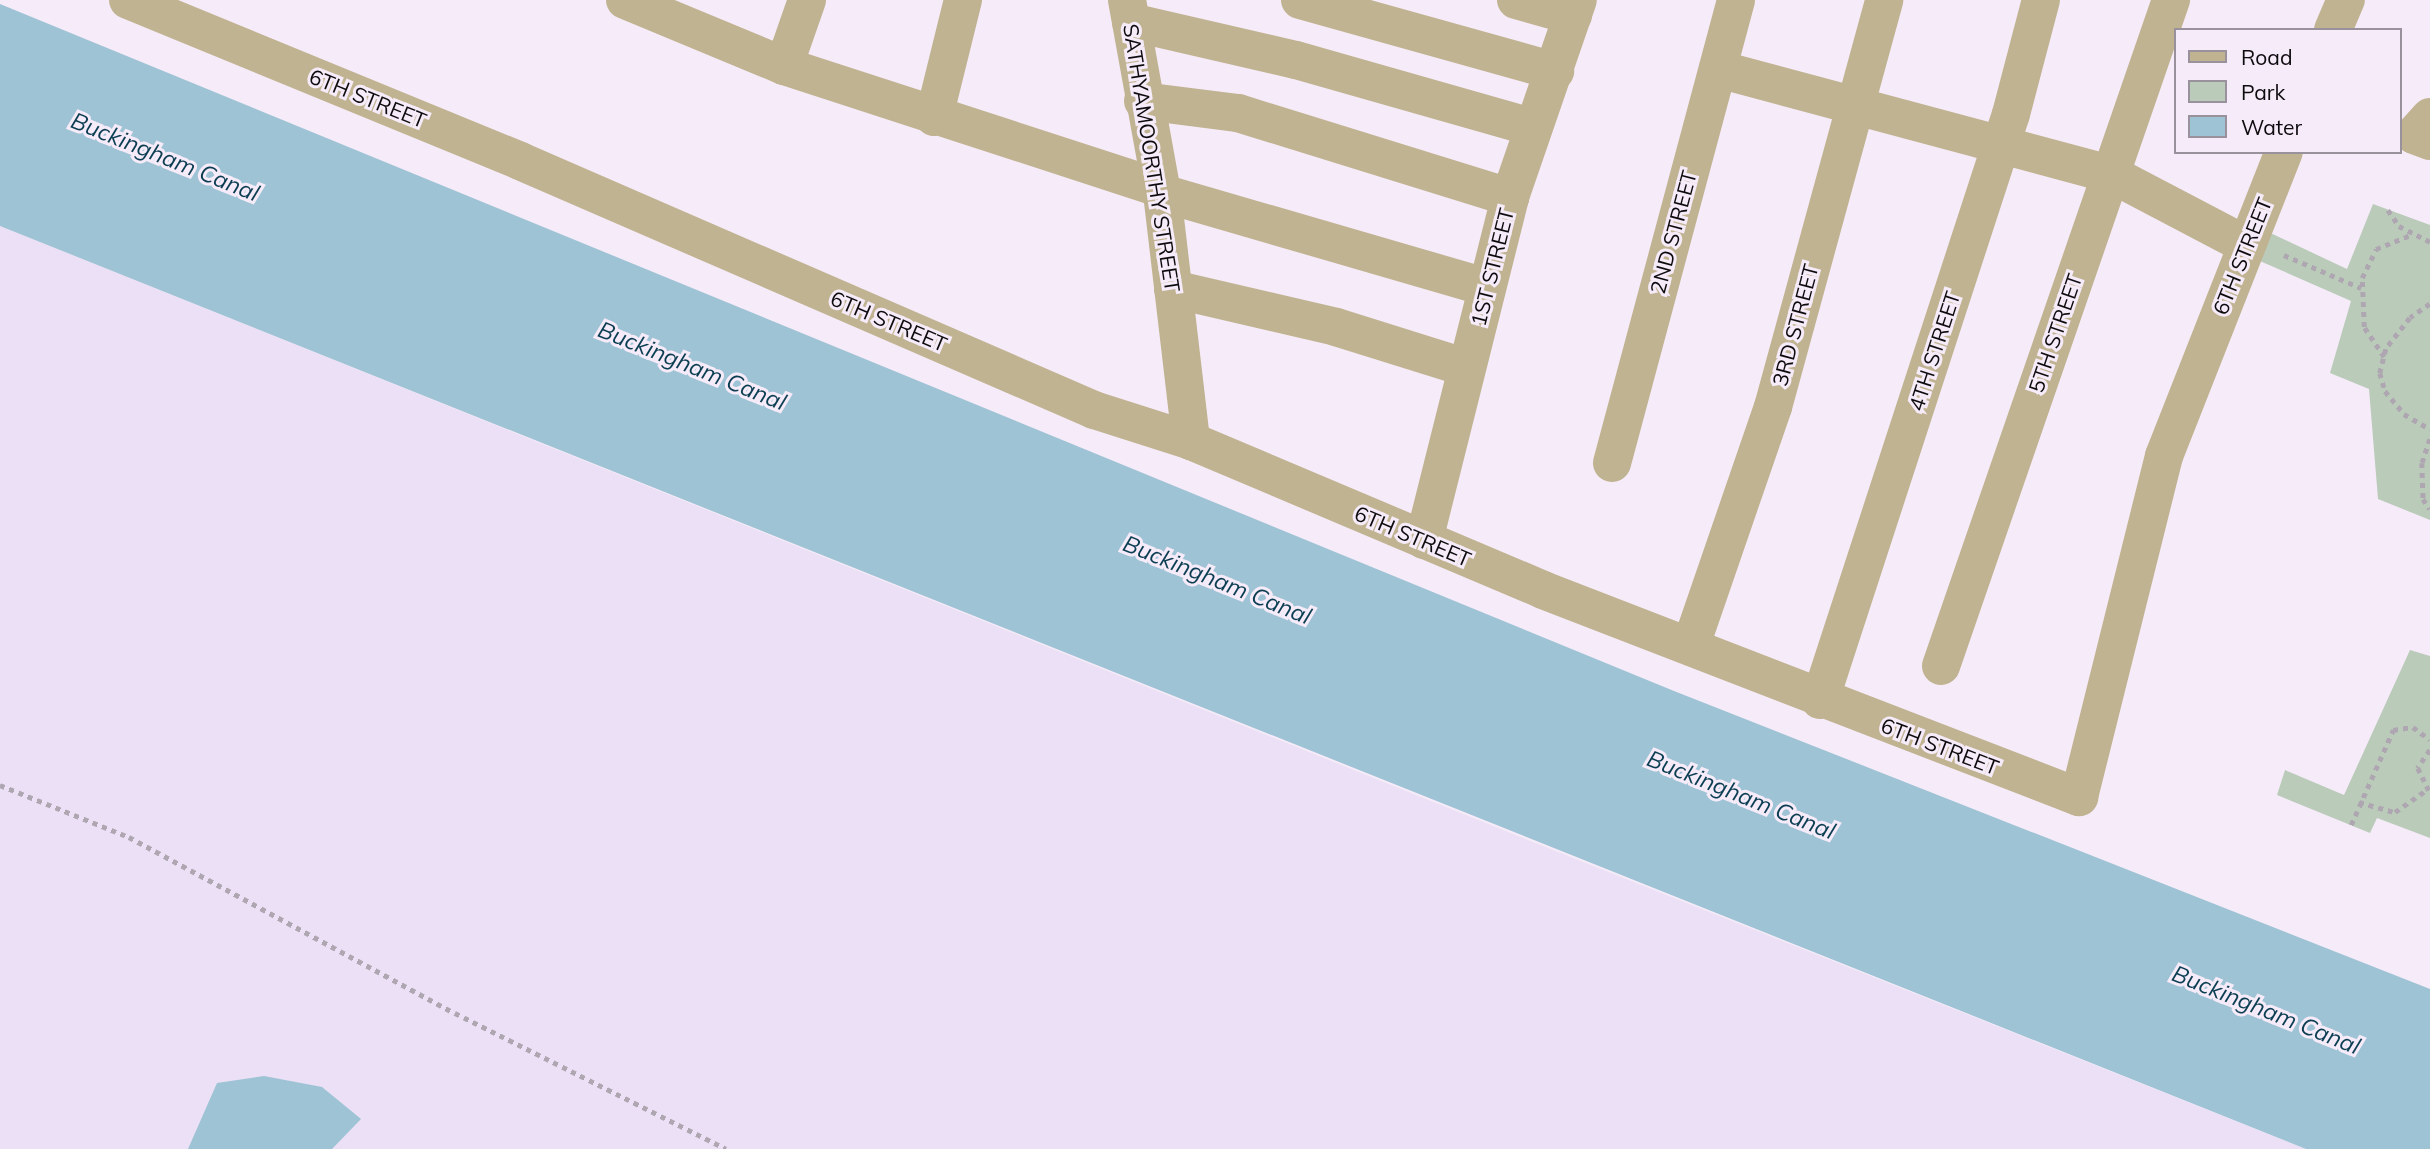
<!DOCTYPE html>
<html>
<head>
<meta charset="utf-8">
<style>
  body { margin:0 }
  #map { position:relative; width:2430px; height:1149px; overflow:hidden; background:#f6ebf8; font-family:Mulish,sans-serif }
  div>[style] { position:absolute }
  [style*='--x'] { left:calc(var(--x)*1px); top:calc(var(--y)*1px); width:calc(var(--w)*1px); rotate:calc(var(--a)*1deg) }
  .industrial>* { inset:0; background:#ebe0f5 }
  .green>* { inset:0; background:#bacbba }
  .water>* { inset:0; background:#9ec3d5 }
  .path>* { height:4.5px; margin-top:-2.25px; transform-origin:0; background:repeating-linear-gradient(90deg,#aea6b0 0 5px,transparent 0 10px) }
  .street>* { height:38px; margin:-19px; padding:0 19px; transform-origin:19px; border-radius:19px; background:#c0b391 }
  span { translate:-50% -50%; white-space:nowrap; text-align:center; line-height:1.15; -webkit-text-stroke:6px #f6ebf8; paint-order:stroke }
  .street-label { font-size:21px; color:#0e0b0f }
  .water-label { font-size:23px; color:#0b3e52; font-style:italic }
  .legend { position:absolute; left:2174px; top:28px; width:228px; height:126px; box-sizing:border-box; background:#f6ebf8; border:2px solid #99919b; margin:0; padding:9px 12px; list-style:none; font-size:21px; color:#0e0b0f }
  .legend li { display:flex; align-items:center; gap:14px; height:35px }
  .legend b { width:35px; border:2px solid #99919b }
</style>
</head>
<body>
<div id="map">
  <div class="industrial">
    <div style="clip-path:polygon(0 226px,1523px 838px,2306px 1149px,0 1149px)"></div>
  </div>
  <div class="green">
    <div style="clip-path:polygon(2373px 204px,2430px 225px,2430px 520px,2378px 499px,2369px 389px,2330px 373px,2351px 301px,2253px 258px,2264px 230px,2347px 269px)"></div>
    <div style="clip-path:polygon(2410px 650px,2430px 656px,2430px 838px,2377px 818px,2370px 833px,2277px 795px,2285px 770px,2344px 795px)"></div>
  </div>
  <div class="water">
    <div style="clip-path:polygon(0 4px,1674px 691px,2430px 989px,2430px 1149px,2306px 1149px,0 226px)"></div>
    <div style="clip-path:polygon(264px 1076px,322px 1087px,361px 1119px,332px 1149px,188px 1149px,217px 1083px)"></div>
  </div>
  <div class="path">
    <div style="--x:2388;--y:210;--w:19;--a:55"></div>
    <div style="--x:2399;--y:226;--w:35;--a:27"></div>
    <div style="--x:2284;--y:255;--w:84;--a:23.2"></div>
    <div style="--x:2430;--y:304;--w:24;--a:145"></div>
    <div style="--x:2410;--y:318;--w:39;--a:128"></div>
    <div style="--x:2386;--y:349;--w:25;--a:104"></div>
    <div style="--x:2380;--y:373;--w:19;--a:74"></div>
    <div style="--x:2385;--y:391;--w:30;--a:50"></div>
    <div style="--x:2404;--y:414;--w:30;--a:30"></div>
    <div style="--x:2384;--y:357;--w:36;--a:-124"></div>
    <div style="--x:2364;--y:327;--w:49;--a:-92.3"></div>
    <div style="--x:2362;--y:278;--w:32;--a:-64"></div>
    <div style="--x:2376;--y:249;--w:40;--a:-22"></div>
    <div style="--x:2430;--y:439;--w:25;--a:108"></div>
    <div style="--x:2422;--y:463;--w:36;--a:88"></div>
    <div style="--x:2423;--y:499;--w:12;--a:55"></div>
    <div style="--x:2430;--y:750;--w:22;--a:124"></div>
    <div style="--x:2418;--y:768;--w:28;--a:64"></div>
    <div style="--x:0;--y:785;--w:139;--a:22"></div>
    <div style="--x:129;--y:837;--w:370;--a:28.4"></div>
    <div style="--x:455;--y:1013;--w:303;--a:26.6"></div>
    <div style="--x:2359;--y:802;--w:37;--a:16"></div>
    <div style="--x:2395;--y:812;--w:38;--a:-35"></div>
    <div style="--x:2351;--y:825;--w:104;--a:-66.1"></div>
    <div style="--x:2393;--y:730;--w:20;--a:-9"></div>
    <div style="--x:2413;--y:727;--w:21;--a:37"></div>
  </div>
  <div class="street">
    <div style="--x:128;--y:0;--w:424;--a:22.3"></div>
    <div style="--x:520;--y:161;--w:626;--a:23.45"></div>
    <div style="--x:1094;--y:410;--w:102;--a:17.7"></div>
    <div style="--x:1191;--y:441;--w:382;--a:22.9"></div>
    <div style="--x:1543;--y:590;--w:575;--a:21.12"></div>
    <div style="--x:2079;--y:797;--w:351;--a:-76"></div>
    <div style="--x:2164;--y:456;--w:327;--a:-68.5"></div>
    <div style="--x:625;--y:0;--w:172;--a:22.5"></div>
    <div style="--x:784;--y:66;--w:391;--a:18"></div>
    <div style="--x:1127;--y:0;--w:196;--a:79.7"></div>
    <div style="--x:1162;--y:193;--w:250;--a:83.3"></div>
    <div style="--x:1300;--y:0;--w:265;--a:15.6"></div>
    <div style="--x:1516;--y:0;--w:59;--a:15.7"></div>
    <div style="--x:1131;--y:22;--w:169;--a:13"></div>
    <div style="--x:1296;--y:60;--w:244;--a:15.9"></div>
    <div style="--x:2333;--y:30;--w:33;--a:-67"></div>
    <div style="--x:784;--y:66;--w:70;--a:-70.8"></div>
    <div style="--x:1718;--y:69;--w:407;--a:15"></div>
    <div style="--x:2111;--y:174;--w:153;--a:27.7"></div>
    <div style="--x:1143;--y:101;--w:96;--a:7.2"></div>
    <div style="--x:1238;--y:113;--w:285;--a:17.2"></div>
    <div style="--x:934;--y:117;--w:121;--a:-76.1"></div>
    <div style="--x:2430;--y:117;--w:24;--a:132"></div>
    <div style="--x:2414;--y:135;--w:17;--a:21"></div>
    <div style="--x:1162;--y:193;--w:336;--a:16.2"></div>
    <div style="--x:1173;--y:289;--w:167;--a:13.1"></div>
    <div style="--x:1336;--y:327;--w:137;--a:17.4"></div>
    <div style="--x:1612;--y:463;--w:479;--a:-75"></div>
    <div style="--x:1424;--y:540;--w:354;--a:-75.9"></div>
    <div style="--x:1510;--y:197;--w:208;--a:-71"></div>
    <div style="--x:1691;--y:645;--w:252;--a:-71"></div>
    <div style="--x:1773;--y:407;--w:422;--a:-74.7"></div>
    <div style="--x:1941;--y:666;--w:705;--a:-70.95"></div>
    <div style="--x:1820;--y:700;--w:616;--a:-71.95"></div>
    <div style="--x:2011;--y:114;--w:118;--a:-75.3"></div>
  </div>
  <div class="street-label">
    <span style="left:368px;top:98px;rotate:22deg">6TH STREET</span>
    <span style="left:1152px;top:158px;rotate:81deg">SATHYAMOORTHY STREET</span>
    <span style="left:1673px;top:232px;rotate:-75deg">2ND STREET</span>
    <span style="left:2242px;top:256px;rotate:-68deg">6TH STREET</span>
    <span style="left:1492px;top:267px;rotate:-76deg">1ST STREET</span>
    <span style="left:889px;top:321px;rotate:23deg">6TH STREET</span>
    <span style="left:1795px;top:325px;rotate:-75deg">3RD STREET</span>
    <span style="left:2055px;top:333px;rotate:-71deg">5TH STREET</span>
    <span style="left:1934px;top:351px;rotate:-72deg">4TH STREET</span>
    <span style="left:1413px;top:536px;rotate:23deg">6TH STREET</span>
    <span style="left:1940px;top:746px;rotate:21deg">6TH STREET</span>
  </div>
  <div class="water-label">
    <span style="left:165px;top:157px;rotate:22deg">Buckingham Canal</span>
    <span style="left:692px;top:366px;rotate:22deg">Buckingham Canal</span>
    <span style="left:1217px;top:580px;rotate:22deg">Buckingham Canal</span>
    <span style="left:1741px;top:795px;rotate:22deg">Buckingham Canal</span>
    <span style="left:2266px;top:1010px;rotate:22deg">Buckingham Canal</span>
  </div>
  <ul class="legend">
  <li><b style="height:9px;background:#c0b391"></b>Road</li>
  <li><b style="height:19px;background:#bacbba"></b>Park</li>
  <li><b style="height:19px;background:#9ec3d5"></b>Water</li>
  </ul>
</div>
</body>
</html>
